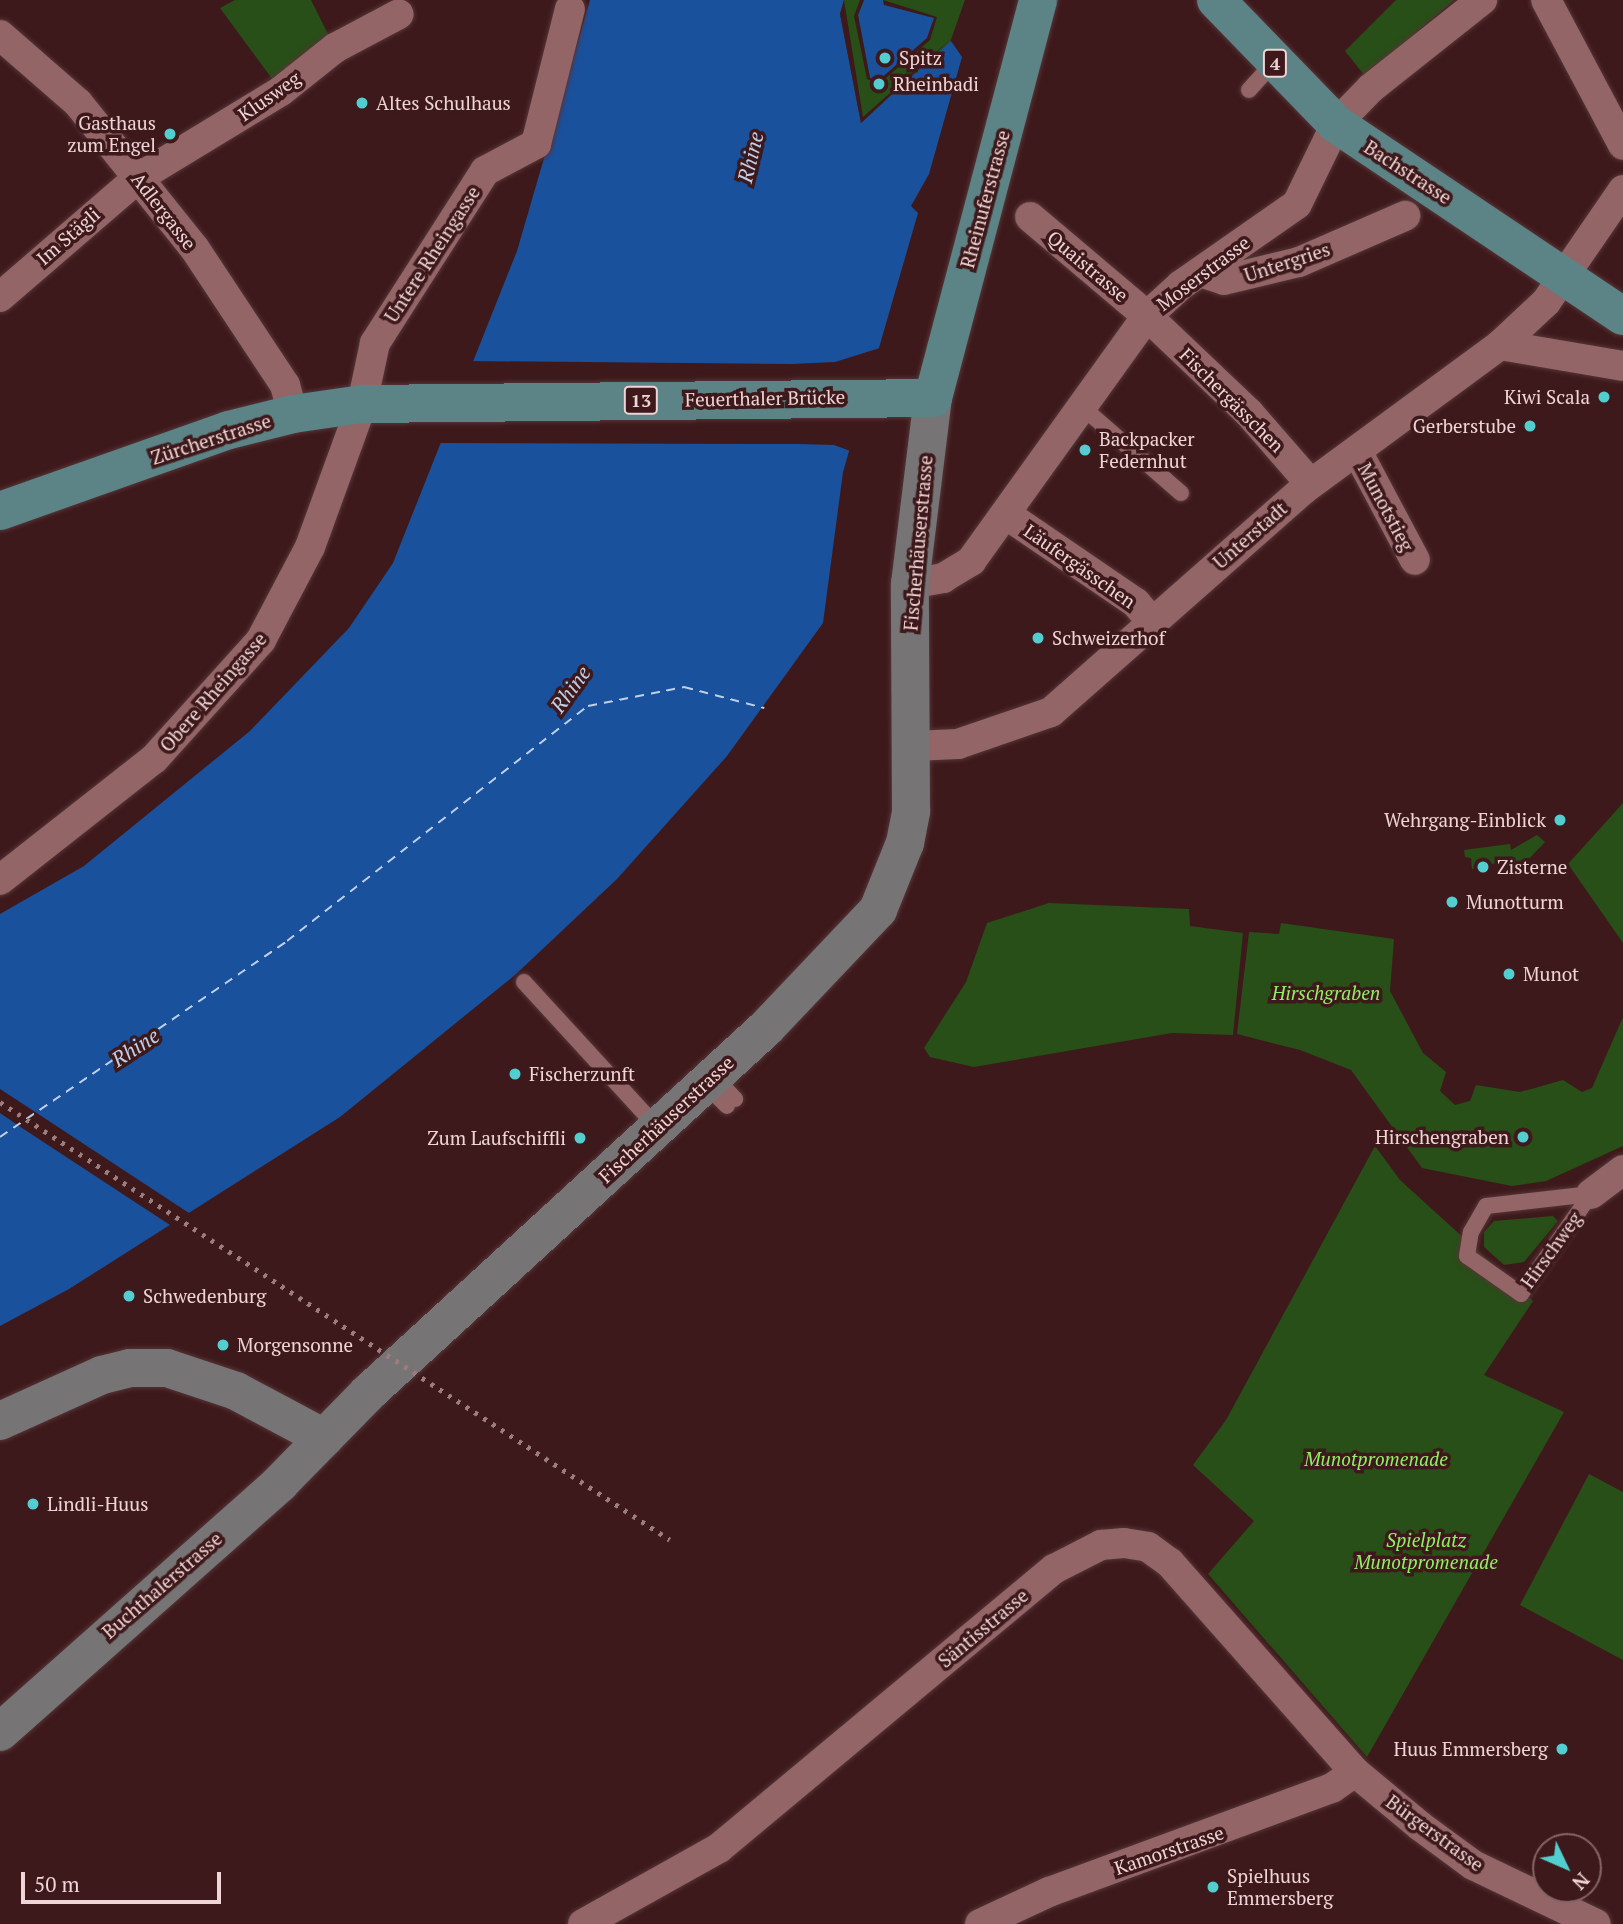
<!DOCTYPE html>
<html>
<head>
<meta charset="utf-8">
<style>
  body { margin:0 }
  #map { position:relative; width:1623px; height:1924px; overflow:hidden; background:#3e191b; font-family:"PT Serif",serif }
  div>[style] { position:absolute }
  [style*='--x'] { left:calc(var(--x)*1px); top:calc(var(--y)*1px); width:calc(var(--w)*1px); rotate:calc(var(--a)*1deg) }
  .green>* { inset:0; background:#284f17 }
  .water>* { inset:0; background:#1a519d }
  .pier>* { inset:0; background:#3e191b }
  .ferry>* { height:2px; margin-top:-1px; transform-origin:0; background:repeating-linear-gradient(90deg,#bfd0e9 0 9px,transparent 0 16px) }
  .roads { filter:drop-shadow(0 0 2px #543538) drop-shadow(0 0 2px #543538) }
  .lane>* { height:16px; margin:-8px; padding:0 8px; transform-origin:8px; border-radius:8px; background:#936566 }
  .street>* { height:30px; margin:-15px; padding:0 15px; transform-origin:15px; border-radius:15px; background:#936566 }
  .secondary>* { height:38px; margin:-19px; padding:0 19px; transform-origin:19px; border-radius:19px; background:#777476 }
  .primary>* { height:38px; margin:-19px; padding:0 19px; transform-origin:19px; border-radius:19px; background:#5c8385 }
  .rail>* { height:5px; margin-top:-2.5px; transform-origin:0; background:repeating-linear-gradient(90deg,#9c7d7e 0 3.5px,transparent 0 10.5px) }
  .dots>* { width:19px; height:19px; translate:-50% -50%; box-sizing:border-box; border:4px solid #3e191b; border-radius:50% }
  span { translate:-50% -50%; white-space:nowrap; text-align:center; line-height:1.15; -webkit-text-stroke:7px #3e191b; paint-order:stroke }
  .shield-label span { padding:2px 5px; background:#3e191b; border:2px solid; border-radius:5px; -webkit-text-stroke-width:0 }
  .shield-label { font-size:18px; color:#efd5d5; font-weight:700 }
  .poi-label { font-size:19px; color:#efd5d5 }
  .left { translate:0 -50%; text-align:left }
  .right { translate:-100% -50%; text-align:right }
  .street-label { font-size:19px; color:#efd5d5 }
  .park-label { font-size:19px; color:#8ff266; font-style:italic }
  .water-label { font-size:21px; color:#bfd0e9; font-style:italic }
  .north { position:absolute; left:1532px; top:1833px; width:70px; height:70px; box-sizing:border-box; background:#3e191b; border:2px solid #856465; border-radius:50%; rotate:134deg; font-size:19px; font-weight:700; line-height:28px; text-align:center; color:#efd5d5 }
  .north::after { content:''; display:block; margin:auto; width:24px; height:32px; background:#52cdd0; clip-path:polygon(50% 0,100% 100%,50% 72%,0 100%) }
  .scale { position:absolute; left:21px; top:1872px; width:200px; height:32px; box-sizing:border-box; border:4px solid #efd5d5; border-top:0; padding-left:9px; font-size:21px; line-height:24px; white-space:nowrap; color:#efd5d5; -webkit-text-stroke:5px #3e191b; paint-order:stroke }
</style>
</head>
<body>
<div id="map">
  <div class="green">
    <div style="clip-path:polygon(235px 0,311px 0,335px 48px,281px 91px,220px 8px)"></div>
    <div style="clip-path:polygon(844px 0,965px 0,949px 45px,861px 123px,840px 14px)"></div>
    <div style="clip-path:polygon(1396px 0,1454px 0,1365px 76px,1345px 51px)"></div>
    <div style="clip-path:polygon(1623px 803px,1623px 943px,1568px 864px)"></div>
    <div style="clip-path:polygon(1537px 835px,1545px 842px,1522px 866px,1504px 861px,1472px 869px,1471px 858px,1465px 857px,1464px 850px,1510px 844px,1511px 850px)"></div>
    <div style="clip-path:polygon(1049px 903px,1189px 909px,1190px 926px,1243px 933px,1233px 1035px,1172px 1033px,974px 1067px,930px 1057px,924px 1048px,966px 982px,987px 923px)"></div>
    <div style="clip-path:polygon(1281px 923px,1394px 939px,1390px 991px,1423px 1053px,1446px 1072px,1440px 1091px,1455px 1105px,1470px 1101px,1476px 1085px,1520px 1092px,1563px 1080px,1582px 1092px,1592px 1088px,1623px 1017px,1623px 1146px,1546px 1181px,1512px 1186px,1422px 1168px,1351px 1070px,1300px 1050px,1237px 1034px,1249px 932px,1279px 934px)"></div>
    <div style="clip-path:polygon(1375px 1146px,1400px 1180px,1533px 1301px,1484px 1375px,1564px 1412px,1367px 1757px,1208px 1574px,1254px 1521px,1193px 1465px,1226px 1420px)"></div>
    <div style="clip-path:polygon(1553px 1216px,1558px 1221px,1524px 1262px,1504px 1265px,1484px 1247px,1484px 1232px,1494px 1221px)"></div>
    <div style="clip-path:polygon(1589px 1474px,1623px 1492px,1623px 1660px,1520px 1605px)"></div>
  </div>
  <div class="water">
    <div style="clip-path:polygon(590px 0,844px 0,840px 14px,861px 123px,951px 41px,962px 57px,929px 174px,911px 206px,918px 213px,843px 472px,823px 623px,727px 756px,617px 879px,515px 975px,340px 1117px,69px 1289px,0 1326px,0 914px,84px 866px,250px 731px,349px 628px,393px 563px,517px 251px)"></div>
    <div style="clip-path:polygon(864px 0,883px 0,884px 4px,934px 18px,927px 38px,878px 81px,870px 78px,858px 15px)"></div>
  </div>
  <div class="pier">
    <div style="clip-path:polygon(844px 0,863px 117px,952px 38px,861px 123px,840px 14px)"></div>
    <div style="clip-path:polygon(860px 0,864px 0,858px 15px,870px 78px,878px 81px,927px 38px,934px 18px,884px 5px,883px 0,937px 17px,930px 40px,879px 84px,867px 79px,854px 16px)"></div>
    <div style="clip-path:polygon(883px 347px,853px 452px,834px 445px,799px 444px,436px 443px,469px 361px,791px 364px,835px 362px)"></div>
    <div style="clip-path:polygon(0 1089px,23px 1104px,192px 1215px,173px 1227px,19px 1126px,0 1113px)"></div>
  </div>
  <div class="ferry">
    <div style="--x:0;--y:1137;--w:348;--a:-34.3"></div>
    <div style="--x:287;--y:941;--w:382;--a:-38"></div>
    <div style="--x:588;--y:706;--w:98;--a:-11.2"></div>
    <div style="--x:684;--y:687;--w:83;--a:14.7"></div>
  </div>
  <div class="roads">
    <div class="lane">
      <div style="--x:1249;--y:90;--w:38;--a:-48"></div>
      <div style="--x:1080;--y:405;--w:134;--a:41.1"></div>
      <div style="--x:524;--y:982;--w:198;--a:47.5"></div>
      <div style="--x:713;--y:1076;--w:32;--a:46"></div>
      <div style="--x:705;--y:1084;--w:31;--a:45"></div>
      <div style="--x:1591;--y:1194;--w:122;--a:125"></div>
      <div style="--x:1521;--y:1294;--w:66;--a:-144.9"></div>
      <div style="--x:1467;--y:1256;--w:24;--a:-81"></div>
      <div style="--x:1471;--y:1232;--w:30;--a:-60"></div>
      <div style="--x:1486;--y:1206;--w:106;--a:-6.5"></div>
    </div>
    <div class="street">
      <div style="--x:1546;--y:0;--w:164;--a:62"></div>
      <div style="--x:0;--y:35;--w:103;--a:41.1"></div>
      <div style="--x:78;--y:103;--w:187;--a:51.3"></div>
      <div style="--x:195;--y:249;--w:163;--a:56.5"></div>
      <div style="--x:285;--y:385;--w:30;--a:75"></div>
      <div style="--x:1030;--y:217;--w:153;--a:40.2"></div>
      <div style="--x:1147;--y:316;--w:141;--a:43.6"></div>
      <div style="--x:1249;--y:413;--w:91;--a:49"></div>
      <div style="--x:1309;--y:482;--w:9;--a:126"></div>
      <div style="--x:1200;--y:272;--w:25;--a:18"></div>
      <div style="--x:1224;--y:280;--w:77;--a:-13.5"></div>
      <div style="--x:1299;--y:262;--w:116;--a:-23.5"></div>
      <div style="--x:0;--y:297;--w:182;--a:-40.8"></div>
      <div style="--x:138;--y:178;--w:167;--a:-31.3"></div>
      <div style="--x:281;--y:91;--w:69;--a:-38.5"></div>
      <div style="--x:335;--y:48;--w:72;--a:-28"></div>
      <div style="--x:1500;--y:345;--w:125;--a:9.7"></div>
      <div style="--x:1358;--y:453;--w:121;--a:62"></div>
      <div style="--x:1007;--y:515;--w:156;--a:34.3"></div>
      <div style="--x:1136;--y:603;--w:23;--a:50"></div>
      <div style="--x:910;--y:584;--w:34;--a:-10"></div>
      <div style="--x:943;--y:578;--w:33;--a:-31"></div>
      <div style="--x:971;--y:561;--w:302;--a:-54.3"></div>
      <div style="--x:1147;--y:316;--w:46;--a:-42.4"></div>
      <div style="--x:1181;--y:285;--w:141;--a:-34.9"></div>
      <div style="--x:1297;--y:204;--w:89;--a:-64"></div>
      <div style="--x:1336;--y:124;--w:50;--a:-45.8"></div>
      <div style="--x:1371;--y:88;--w:142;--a:-38.4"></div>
      <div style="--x:913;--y:746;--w:45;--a:-2.5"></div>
      <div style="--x:958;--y:744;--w:98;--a:-19"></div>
      <div style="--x:1051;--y:712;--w:337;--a:-41.4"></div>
      <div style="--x:1304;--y:489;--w:243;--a:-36.3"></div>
      <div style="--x:1500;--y:345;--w:63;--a:-43.1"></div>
      <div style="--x:1546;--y:302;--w:136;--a:-55.5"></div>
      <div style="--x:0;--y:880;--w:196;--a:-38.2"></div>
      <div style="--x:154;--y:759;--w:160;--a:-48"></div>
      <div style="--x:261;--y:640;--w:105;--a:-62.2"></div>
      <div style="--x:310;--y:547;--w:152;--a:-70"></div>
      <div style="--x:362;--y:404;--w:62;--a:-78"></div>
      <div style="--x:375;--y:343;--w:204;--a:-57.4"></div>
      <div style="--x:485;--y:171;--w:58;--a:-27.9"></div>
      <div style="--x:536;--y:144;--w:139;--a:-75.9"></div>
      <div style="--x:1591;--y:1194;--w:40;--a:-37"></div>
      <div style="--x:583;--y:1924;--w:156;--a:-29.2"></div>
      <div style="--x:719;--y:1848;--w:436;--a:-39.8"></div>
      <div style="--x:1054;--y:1569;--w:53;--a:-27.1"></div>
      <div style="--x:1101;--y:1545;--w:23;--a:-5"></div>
      <div style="--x:1124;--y:1543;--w:24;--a:9"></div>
      <div style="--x:1148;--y:1547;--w:27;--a:36"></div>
      <div style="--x:1170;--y:1563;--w:279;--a:48.5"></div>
      <div style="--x:1355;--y:1772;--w:85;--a:39.7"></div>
      <div style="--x:1420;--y:1826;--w:66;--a:36.3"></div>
      <div style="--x:1473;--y:1865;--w:136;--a:25.6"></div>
      <div style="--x:980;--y:1924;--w:76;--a:-24.9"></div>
      <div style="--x:1049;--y:1892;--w:302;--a:-20.2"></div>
      <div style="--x:1332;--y:1788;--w:28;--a:-35"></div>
    </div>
    <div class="secondary">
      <div style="--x:0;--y:1421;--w:112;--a:-24.3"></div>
      <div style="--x:102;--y:1375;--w:29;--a:-14"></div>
      <div style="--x:130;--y:1368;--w:37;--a:0"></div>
      <div style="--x:167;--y:1368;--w:73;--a:18.4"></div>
      <div style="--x:236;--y:1391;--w:100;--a:28.1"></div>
      <div style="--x:0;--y:1732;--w:375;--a:-41.6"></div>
      <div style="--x:280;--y:1483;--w:126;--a:-45.6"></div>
      <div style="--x:368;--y:1393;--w:540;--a:-42.52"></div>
      <div style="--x:766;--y:1028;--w:163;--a:-46.5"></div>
      <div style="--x:878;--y:910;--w:72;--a:-68.1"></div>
      <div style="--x:905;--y:843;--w:33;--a:-79"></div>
      <div style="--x:911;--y:811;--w:227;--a:-90.3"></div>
      <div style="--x:910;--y:584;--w:187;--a:-83"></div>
    </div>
    <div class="primary">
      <div style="--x:1216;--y:0;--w:173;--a:45.9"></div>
      <div style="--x:1336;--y:124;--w:345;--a:33.8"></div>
      <div style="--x:0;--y:511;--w:243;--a:-19.5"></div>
      <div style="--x:229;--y:430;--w:66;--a:-14"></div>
      <div style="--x:293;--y:414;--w:70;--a:-8.2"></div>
      <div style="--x:362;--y:404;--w:571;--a:-0.6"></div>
      <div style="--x:933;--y:398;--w:412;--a:-75.2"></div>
    </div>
  </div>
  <div class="rail">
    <div style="--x:0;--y:1102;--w:800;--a:33.17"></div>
  </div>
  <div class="dots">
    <div style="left:885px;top:58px;background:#52cdd0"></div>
    <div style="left:879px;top:84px;background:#52cdd0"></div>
    <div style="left:362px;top:103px;background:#52cdd0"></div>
    <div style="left:170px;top:134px;background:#52cdd0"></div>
    <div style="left:1604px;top:397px;background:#52cdd0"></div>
    <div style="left:1530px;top:426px;background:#52cdd0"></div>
    <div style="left:1085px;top:450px;background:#52cdd0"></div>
    <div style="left:1038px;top:638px;background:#52cdd0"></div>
    <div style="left:1560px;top:820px;background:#52cdd0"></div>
    <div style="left:1483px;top:867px;background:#52cdd0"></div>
    <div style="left:1452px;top:902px;background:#52cdd0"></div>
    <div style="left:1509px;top:974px;background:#52cdd0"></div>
    <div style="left:515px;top:1074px;background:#52cdd0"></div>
    <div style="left:1523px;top:1137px;background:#52cdd0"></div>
    <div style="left:580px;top:1138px;background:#52cdd0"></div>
    <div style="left:129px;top:1296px;background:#52cdd0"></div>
    <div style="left:223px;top:1345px;background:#52cdd0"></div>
    <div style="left:33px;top:1504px;background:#52cdd0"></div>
    <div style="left:1562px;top:1749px;background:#52cdd0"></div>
    <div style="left:1213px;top:1887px;background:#52cdd0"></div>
  </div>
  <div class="shield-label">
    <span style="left:1275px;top:63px">4</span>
    <span style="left:641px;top:400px">13</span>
  </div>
  <div class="poi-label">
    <span class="left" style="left:899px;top:58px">Spitz</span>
    <span class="left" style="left:893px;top:84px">Rheinbadi</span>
    <span class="left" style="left:376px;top:103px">Altes Schulhaus</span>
    <span class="right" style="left:156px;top:134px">Gasthaus<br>zum Engel</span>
    <span class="right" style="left:1590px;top:397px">Kiwi Scala</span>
    <span class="right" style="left:1516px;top:426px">Gerberstube</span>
    <span class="left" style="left:1099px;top:450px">Backpacker<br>Federnhut</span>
    <span class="left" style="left:1052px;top:638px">Schweizerhof</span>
    <span class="right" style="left:1546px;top:820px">Wehrgang-Einblick</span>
    <span class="left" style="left:1497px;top:867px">Zisterne</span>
    <span class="left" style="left:1466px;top:902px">Munotturm</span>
    <span class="left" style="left:1523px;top:974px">Munot</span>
    <span class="left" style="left:529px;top:1074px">Fischerzunft</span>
    <span class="right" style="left:1509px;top:1137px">Hirschengraben</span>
    <span class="right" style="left:566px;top:1138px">Zum Laufschiffli</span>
    <span class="left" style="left:143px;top:1296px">Schwedenburg</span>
    <span class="left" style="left:237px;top:1345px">Morgensonne</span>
    <span class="left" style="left:47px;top:1504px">Lindli-Huus</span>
    <span class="right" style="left:1548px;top:1749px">Huus Emmersberg</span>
    <span class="left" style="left:1227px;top:1887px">Spielhuus<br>Emmersberg</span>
  </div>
  <div class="street-label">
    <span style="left:269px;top:96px;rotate:-35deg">Klusweg</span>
    <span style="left:1408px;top:172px;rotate:33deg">Bachstrasse</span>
    <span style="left:985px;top:199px;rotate:-75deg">Rheinuferstrasse</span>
    <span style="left:164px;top:211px;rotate:52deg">Adlergasse</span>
    <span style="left:68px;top:236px;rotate:-41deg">Im Stägli</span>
    <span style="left:432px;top:254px;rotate:-57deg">Untere Rheingasse</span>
    <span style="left:1287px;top:262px;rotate:-18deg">Untergries</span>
    <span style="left:1088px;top:266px;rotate:40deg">Quaistrasse</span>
    <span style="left:1203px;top:273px;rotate:-37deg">Moserstrasse</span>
    <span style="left:765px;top:398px;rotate:-1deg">Feuerthaler Brücke</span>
    <span style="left:1232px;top:400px;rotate:45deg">Fischergässchen</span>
    <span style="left:211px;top:439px;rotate:-18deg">Zürcherstrasse</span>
    <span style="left:1386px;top:507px;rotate:62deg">Munotstieg</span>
    <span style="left:1250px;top:535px;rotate:-41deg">Unterstadt</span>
    <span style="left:918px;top:543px;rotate:-85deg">Fischerhäuserstrasse</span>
    <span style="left:1080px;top:566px;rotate:35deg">Läufergässchen</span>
    <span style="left:213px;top:692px;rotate:-49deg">Obere Rheingasse</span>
    <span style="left:666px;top:1119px;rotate:-43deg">Fischerhäuserstrasse</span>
    <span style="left:1551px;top:1250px;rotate:-54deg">Hirschweg</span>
    <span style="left:162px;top:1585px;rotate:-41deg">Buchthalerstrasse</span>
    <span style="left:983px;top:1628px;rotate:-40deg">Säntisstrasse</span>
    <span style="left:1435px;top:1833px;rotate:36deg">Bürgerstrasse</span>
    <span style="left:1169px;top:1850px;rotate:-19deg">Kamorstrasse</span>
  </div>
  <div class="park-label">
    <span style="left:1326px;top:993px">Hirschgraben</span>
    <span style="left:1376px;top:1459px">Munotpromenade</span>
    <span style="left:1426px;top:1551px">Spielplatz<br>Munotpromenade</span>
  </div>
  <div class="water-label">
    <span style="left:750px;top:157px;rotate:-76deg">Rhine</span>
    <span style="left:570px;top:689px;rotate:-54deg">Rhine</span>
    <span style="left:135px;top:1047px;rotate:-33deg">Rhine</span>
  </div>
  <div class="north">N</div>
  <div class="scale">50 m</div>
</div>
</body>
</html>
